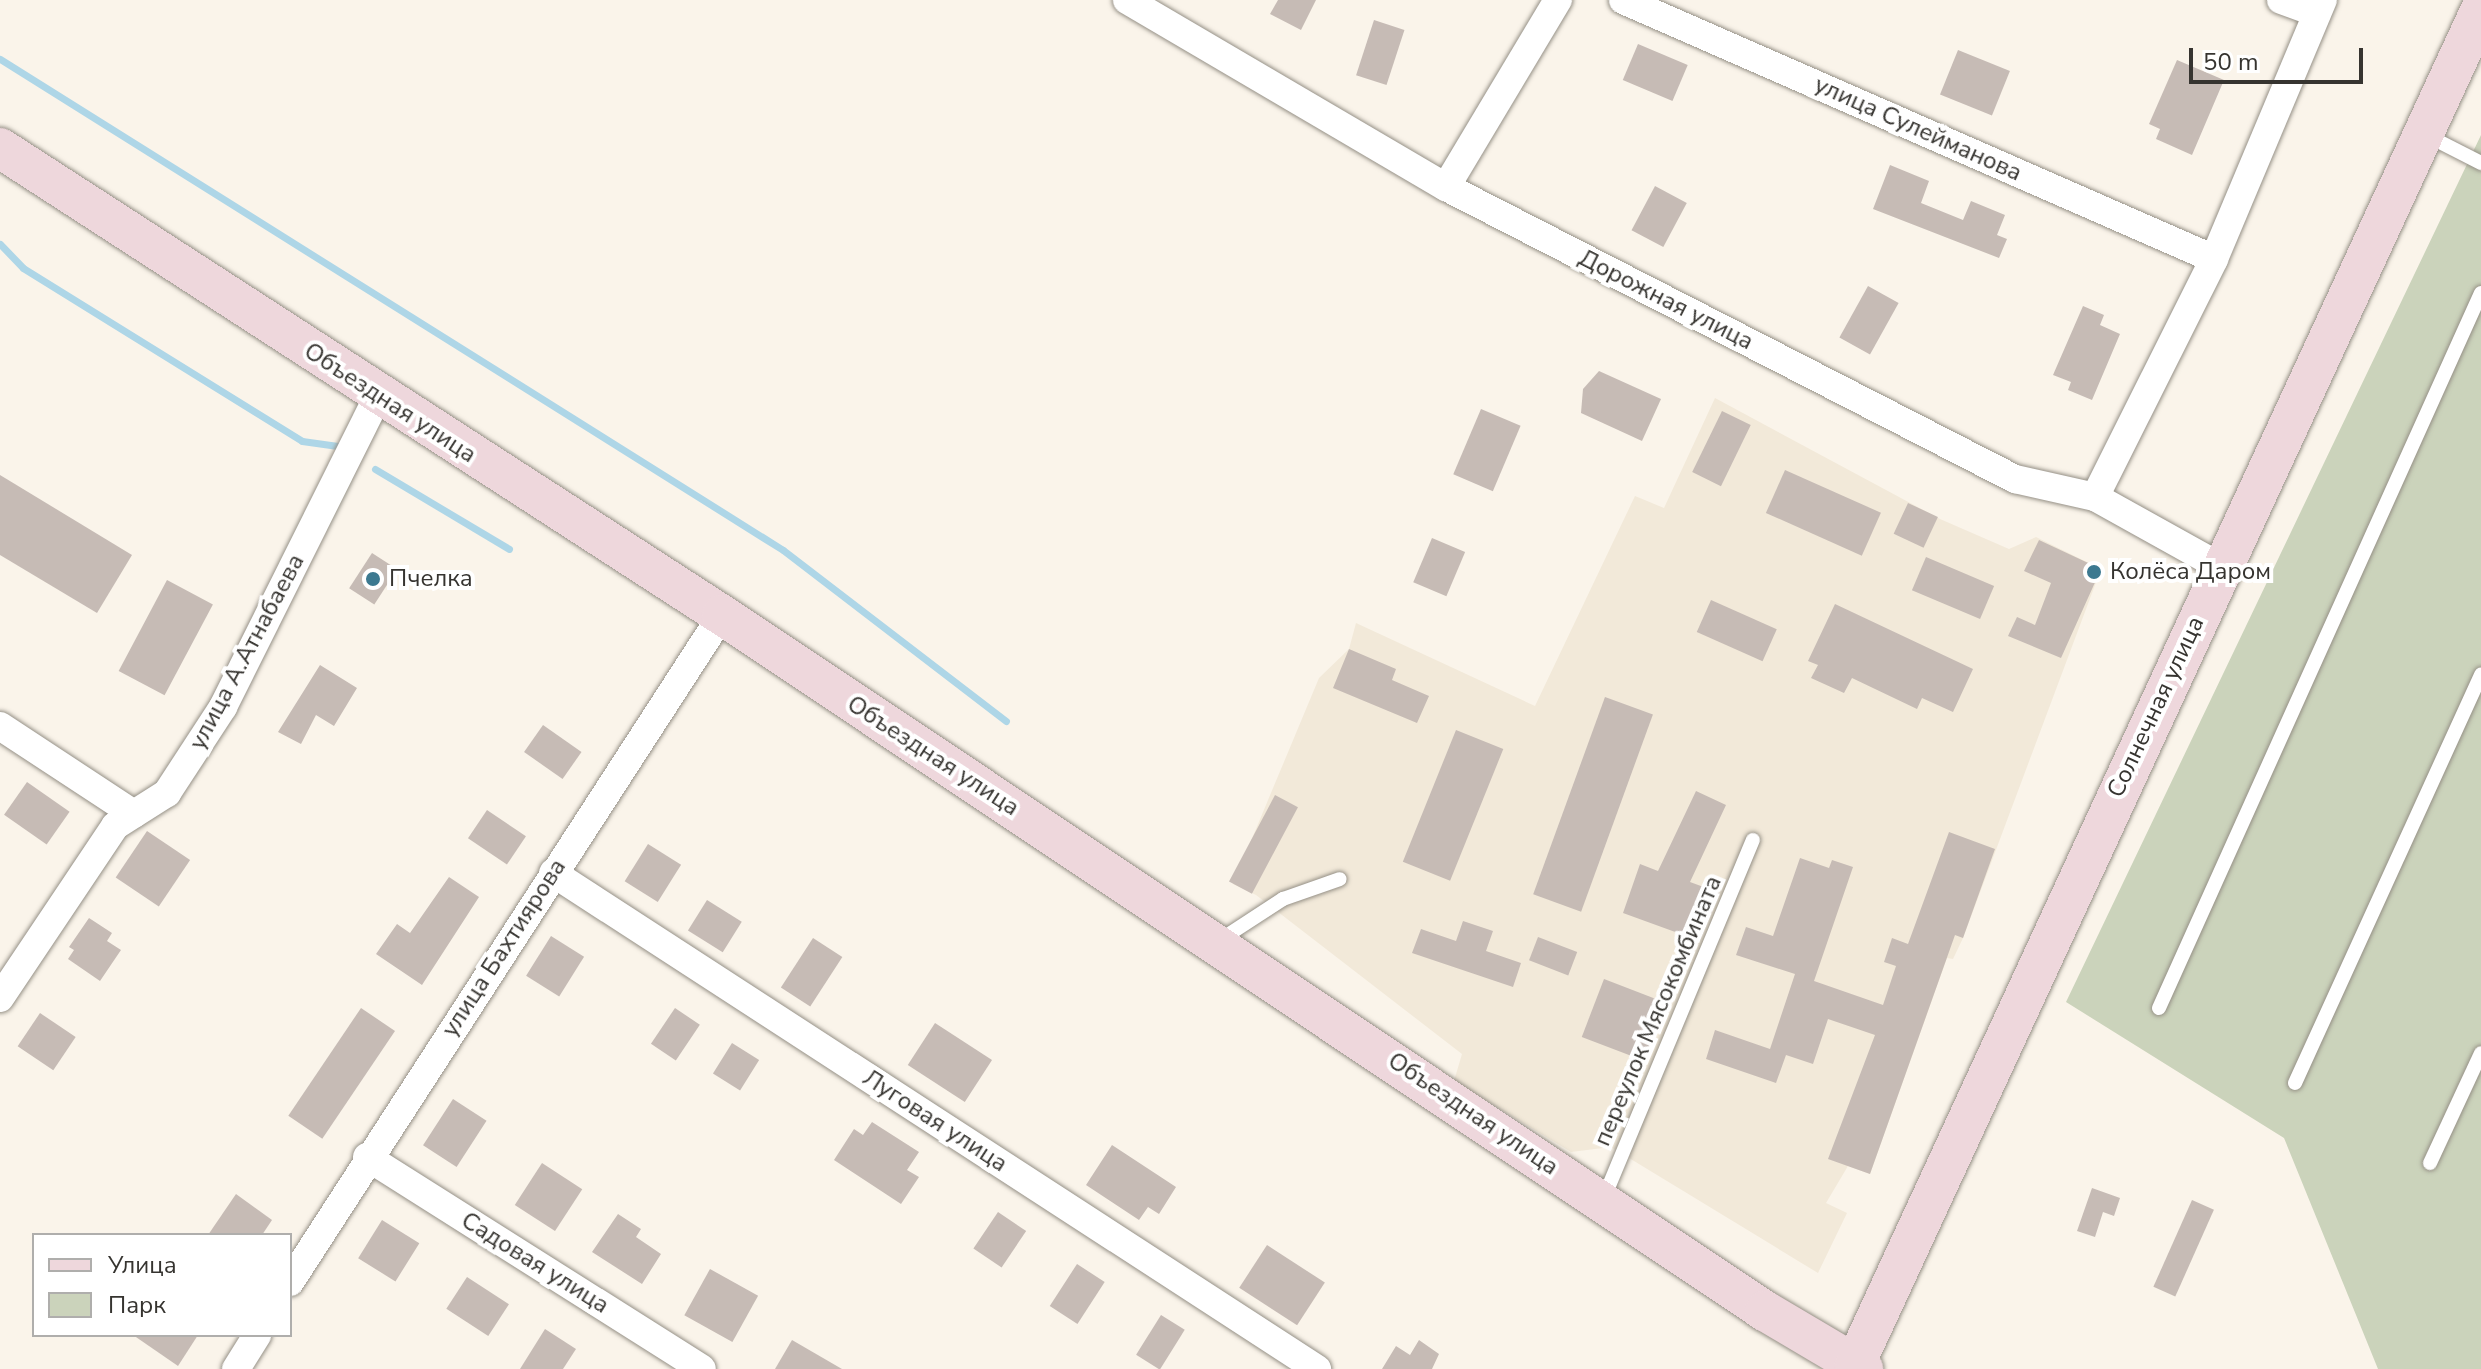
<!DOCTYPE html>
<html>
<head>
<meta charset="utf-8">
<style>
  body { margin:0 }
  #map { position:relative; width:2481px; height:1369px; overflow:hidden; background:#faf4ea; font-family:"Nunito Sans",sans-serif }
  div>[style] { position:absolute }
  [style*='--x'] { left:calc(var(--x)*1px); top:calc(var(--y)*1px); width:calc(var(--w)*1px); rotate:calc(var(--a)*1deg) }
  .built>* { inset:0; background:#f2e9d9 }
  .green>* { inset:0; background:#cbd3bb }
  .stream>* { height:7px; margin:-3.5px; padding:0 3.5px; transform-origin:3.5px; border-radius:3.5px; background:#aed6e7 }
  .building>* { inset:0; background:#c6bbb5; transform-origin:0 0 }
  .roads { filter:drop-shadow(0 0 2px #959086) drop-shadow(0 0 2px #959086) }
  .service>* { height:14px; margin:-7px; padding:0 7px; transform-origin:7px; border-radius:7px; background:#fff }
  .minor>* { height:28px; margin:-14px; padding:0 14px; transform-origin:14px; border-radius:14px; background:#fff }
  .secondary>* { height:40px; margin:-20px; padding:0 20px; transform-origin:20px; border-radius:20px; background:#eed7dc }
  .dots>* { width:22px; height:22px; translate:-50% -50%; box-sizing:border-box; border:4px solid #fff; border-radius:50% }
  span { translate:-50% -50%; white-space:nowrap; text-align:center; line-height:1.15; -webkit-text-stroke:8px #fff; paint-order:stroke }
  .street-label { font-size:24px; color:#363430 }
  .poi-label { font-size:24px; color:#363430 }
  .left { translate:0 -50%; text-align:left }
  .legend { position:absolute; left:32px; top:1233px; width:260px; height:104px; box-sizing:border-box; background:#fff; border:2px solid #afaeac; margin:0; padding:10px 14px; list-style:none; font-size:24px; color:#363430 }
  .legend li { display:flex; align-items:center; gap:16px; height:40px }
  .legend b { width:40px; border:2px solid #afaeac }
  .scale { position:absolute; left:2189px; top:48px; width:174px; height:36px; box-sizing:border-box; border:4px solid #363430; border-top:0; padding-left:10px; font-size:24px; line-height:28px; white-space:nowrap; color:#363430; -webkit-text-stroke:6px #fff; paint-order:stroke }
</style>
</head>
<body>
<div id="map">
  <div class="built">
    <div style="clip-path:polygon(1715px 398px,1940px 519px,2009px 549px,2036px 537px,2101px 569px,1963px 938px,1953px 959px,1947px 958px,1870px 1174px,1848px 1166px,1826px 1203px,1847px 1213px,1818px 1273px,1611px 1147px,1571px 1152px,1454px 1081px,1462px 1054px,1256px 895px,1233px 884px,1319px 678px,1349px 649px,1356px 623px,1535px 706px,1635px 496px,1664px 508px)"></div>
  </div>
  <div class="green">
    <div style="clip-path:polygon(2481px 135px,2481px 1369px,2378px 1369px,2284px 1138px,2066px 1002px)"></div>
  </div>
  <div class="stream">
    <div style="--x:0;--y:59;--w:924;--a:32.09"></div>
    <div style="--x:783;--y:550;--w:281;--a:37.5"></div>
    <div style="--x:0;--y:244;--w:33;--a:46"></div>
    <div style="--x:23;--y:268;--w:328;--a:31.8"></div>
    <div style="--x:302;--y:441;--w:36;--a:8"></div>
    <div style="--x:375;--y:469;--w:156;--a:30.8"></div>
  </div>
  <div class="building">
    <div style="clip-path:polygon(1278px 0,1316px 0,1301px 30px,1270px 14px)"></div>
    <div style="left:1374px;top:20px;width:32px;height:58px;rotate:18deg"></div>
    <div style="left:1638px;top:44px;width:54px;height:39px;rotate:23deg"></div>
    <div style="left:1958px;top:50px;width:56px;height:48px;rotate:22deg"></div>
    <div style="clip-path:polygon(2177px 60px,2224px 80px,2192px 155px,2156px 139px,2160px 129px,2149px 124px)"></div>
    <div style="clip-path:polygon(1890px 165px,1929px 181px,1921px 203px,1963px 220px,1971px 201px,2005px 215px,1997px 235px,2007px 239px,1999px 258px,1873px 209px)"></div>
    <div style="left:1655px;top:186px;width:36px;height:50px;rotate:28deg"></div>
    <div style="left:1868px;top:286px;width:35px;height:59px;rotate:29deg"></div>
    <div style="clip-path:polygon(2083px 306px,2104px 315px,2100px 325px,2120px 334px,2092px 400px,2068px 390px,2071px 382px,2053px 375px)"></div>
    <div style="clip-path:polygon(1599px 371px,1661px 399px,1642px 441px,1581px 413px,1583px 389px)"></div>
    <div style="left:1481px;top:409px;width:43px;height:71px;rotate:23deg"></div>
    <div style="left:1722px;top:411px;width:32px;height:68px;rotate:26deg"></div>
    <div style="left:1785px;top:470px;width:105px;height:47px;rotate:24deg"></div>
    <div style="clip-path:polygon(0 475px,132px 555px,97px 613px,0 555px)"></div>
    <div style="left:1908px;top:503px;width:33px;height:34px;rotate:25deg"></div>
    <div style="left:1432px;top:538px;width:36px;height:48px;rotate:23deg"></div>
    <div style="clip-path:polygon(2039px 540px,2101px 569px,2061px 658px,2008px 636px,2017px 617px,2035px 625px,2051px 583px,2024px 571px)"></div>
    <div style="left:372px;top:553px;width:30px;height:42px;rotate:33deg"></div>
    <div style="left:1926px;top:557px;width:74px;height:36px;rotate:23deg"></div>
    <div style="left:167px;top:580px;width:52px;height:103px;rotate:28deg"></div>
    <div style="left:1711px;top:600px;width:72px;height:35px;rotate:24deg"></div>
    <div style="clip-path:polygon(1835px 604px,1973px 669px,1953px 712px,1922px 698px,1917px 709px,1852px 678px,1844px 693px,1811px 678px,1818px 665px,1808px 661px)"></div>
    <div style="clip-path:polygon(1349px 649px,1396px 669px,1392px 680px,1429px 696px,1417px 723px,1333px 688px)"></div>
    <div style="clip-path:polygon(320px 665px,357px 688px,334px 726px,316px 715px,301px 744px,278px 732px)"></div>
    <div style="left:1605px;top:697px;width:51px;height:210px;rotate:20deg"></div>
    <div style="left:543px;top:725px;width:47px;height:33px;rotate:35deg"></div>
    <div style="left:1456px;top:730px;width:51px;height:142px;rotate:22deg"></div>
    <div style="left:27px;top:782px;width:52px;height:40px;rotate:35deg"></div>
    <div style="clip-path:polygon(1696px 791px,1726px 805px,1690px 882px,1720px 893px,1700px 941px,1623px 913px,1640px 864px,1658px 871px)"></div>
    <div style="left:1275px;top:795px;width:26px;height:98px;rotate:28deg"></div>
    <div style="left:487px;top:810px;width:47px;height:34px;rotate:34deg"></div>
    <div style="left:147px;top:831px;width:52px;height:56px;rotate:34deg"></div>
    <div style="clip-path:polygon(1949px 832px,1995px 849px,1963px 938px,1955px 935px,1870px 1174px,1828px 1159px,1875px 1035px,1828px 1019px,1813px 1064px,1786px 1055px,1776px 1083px,1706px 1059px,1715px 1030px,1770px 1049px,1795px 974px,1736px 955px,1746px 927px,1773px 936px,1800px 858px,1829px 868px,1832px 860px,1853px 867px,1814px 981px,1883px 1005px,1896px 966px,1884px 962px,1892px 938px,1908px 944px)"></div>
    <div style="left:648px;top:844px;width:39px;height:44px;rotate:32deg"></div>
    <div style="clip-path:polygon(449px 877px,479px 897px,422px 985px,376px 954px,397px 924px,410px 933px)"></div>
    <div style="left:707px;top:900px;width:41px;height:36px;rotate:32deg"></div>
    <div style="clip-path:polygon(89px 918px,112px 933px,107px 941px,121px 950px,100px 981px,68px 959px,74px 950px,69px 947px)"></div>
    <div style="clip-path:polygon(1463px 921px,1493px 931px,1486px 951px,1521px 963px,1513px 987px,1412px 953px,1421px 929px,1456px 941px)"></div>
    <div style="left:551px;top:936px;width:39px;height:47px;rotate:32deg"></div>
    <div style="left:1538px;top:937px;width:42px;height:25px;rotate:21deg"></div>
    <div style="left:813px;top:938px;width:35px;height:59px;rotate:33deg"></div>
    <div style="left:1604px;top:979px;width:66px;height:62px;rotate:21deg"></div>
    <div style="left:361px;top:1008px;width:41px;height:130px;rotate:34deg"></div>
    <div style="left:675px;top:1008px;width:30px;height:43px;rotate:34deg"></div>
    <div style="left:40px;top:1013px;width:43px;height:40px;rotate:34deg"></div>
    <div style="left:935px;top:1023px;width:68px;height:50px;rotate:33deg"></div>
    <div style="left:732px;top:1043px;width:32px;height:36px;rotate:32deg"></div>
    <div style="left:453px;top:1099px;width:40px;height:55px;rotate:33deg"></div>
    <div style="clip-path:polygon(872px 1122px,919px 1152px,907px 1170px,919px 1177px,901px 1204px,834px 1160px,854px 1129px,863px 1135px)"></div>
    <div style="clip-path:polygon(1112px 1145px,1176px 1187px,1159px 1214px,1148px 1207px,1139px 1220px,1086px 1185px)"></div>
    <div style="left:542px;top:1163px;width:48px;height:50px;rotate:33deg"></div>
    <div style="clip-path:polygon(2092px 1188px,2120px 1198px,2114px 1216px,2103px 1212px,2095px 1237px,2077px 1231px)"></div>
    <div style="clip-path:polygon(236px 1194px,272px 1220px,262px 1235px,208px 1235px)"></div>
    <div style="left:2192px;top:1200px;width:24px;height:95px;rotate:24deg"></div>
    <div style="left:998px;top:1212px;width:34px;height:44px;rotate:34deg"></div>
    <div style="clip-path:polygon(618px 1214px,641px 1229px,636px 1237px,661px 1254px,642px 1284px,592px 1252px)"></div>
    <div style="left:382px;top:1220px;width:44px;height:45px;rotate:32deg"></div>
    <div style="left:1267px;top:1245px;width:69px;height:51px;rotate:33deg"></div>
    <div style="left:1077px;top:1264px;width:33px;height:50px;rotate:33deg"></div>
    <div style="left:710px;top:1269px;width:55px;height:53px;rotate:29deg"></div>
    <div style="left:467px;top:1277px;width:50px;height:38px;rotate:33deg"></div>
    <div style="left:1161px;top:1315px;width:28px;height:47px;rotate:32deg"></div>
    <div style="clip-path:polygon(545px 1329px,576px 1349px,563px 1369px,520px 1369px)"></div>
    <div style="clip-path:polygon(133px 1335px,198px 1335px,178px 1366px)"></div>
    <div style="clip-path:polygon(792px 1340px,842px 1369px,775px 1369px)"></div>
    <div style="clip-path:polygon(1419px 1340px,1439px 1354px,1432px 1369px,1382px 1369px,1396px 1346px,1410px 1355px)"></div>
  </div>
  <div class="roads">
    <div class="service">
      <div style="--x:2426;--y:135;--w:62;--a:27"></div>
      <div style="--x:1217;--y:942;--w:79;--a:-33.1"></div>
      <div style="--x:1283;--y:899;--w:60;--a:-19.3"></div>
      <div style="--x:2159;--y:1008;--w:784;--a:-65.76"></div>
      <div style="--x:2295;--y:1083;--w:449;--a:-65.5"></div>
      <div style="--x:2430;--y:1163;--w:121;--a:-65.1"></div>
      <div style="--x:1603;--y:1200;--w:390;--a:-67.4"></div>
    </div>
    <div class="minor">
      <div style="--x:1127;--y:0;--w:370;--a:30.4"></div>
      <div style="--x:1446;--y:187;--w:640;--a:27.17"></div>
      <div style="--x:2015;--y:479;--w:82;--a:12.7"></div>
      <div style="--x:2095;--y:497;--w:144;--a:29.1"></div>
      <div style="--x:1623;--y:0;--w:645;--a:23.66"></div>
      <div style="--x:2281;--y:0;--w:37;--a:20"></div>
      <div style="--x:1446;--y:187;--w:218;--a:-59.1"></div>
      <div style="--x:2095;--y:497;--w:266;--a:-63.4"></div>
      <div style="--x:2214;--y:259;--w:281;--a:-67.2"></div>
      <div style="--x:0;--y:726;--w:160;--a:33.3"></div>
      <div style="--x:553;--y:873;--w:911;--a:32.99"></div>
      <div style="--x:0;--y:998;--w:207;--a:-56.2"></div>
      <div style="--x:115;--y:826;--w:62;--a:-32.4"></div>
      <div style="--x:167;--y:793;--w:103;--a:-56.9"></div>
      <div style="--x:223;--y:707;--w:347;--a:-63.5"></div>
      <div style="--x:367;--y:1157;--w:396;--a:32.3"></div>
      <div style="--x:290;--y:1282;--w:795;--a:-57.07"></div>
      <div style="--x:236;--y:1369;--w:40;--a:-58"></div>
    </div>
    <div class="secondary">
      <div style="--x:0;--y:148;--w:860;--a:32.9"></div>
      <div style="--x:722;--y:615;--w:1254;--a:33.72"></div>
      <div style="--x:1765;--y:1311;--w:114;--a:30.6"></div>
      <div style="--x:1855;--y:1364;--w:1493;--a:-65.2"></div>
    </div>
  </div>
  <div class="dots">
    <div style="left:2094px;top:572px;background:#3c7990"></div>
    <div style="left:373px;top:579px;background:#3c7990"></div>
  </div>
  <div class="street-label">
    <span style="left:1918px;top:129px;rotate:24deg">улица Сулейманова</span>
    <span style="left:1666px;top:300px;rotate:27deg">Дорожная улица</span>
    <span style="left:390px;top:403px;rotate:33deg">Объездная улица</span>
    <span style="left:247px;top:652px;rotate:-62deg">улица А.Атнабаева</span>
    <span style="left:2156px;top:707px;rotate:-65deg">Солнечная улица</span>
    <span style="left:933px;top:756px;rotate:33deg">Объездная улица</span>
    <span style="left:504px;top:948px;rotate:-57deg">улица Бахтиярова</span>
    <span style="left:1658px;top:1011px;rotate:-67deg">переулок Мясокомбината</span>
    <span style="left:1473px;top:1114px;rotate:34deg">Объездная улица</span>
    <span style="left:935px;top:1121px;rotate:33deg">Луговая улица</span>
    <span style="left:535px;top:1263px;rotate:32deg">Садовая улица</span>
  </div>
  <div class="poi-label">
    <span class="left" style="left:2110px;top:572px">Колёса Даром</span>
    <span class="left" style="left:389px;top:579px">Пчелка</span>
  </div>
  <ul class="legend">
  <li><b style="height:10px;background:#eed7dc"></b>Улица</li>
  <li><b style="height:22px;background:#cbd3bb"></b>Парк</li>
  </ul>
  <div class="scale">50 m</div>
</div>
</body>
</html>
